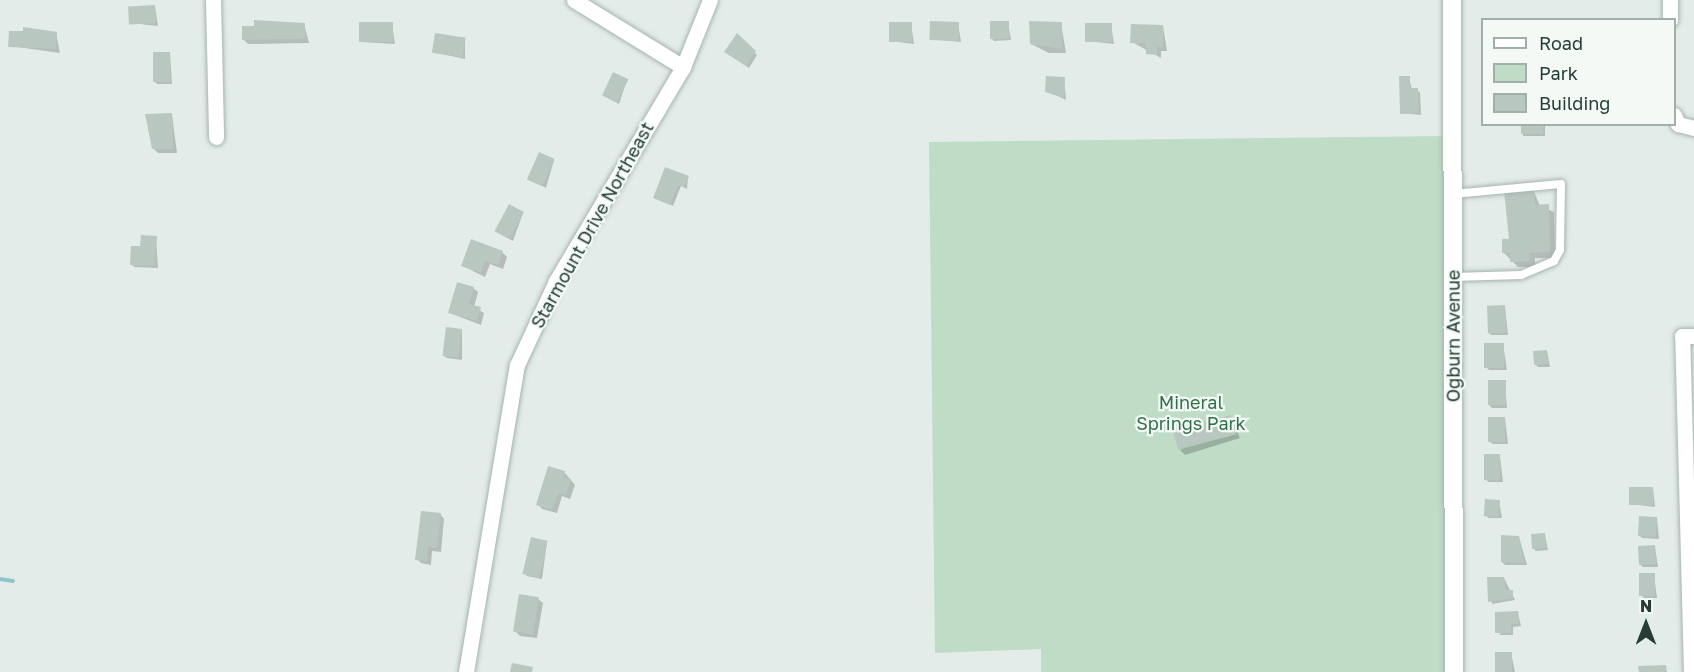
<!DOCTYPE html>
<html>
<head>
<meta charset="utf-8">
<style>
  body { margin:0 }
  #map { position:relative; width:1694px; height:672px; overflow:hidden; background:#e3ece8; font-family:"Golos Text",sans-serif }
  div>[style] { position:absolute }
  [style*='--x'] { left:calc(var(--x)*1px); top:calc(var(--y)*1px); width:calc(var(--w)*1px); rotate:calc(var(--a)*1deg) }
  .green>* { inset:0; background:#bedcc6 }
  .shadow>* { inset:0; background:#0003; transform-origin:0 0 }
  .stream>* { height:4px; margin:-2px; padding:0 2px; transform-origin:2px; border-radius:2px; background:#8fc3ce }
  .building>* { inset:0; background:#b9c7c1; transform-origin:0 0 }
  .roads { filter:drop-shadow(0 0 2px #a6b4af) drop-shadow(0 0 2px #a6b4af) }
  .lane>* { height:8px; margin:-4px; padding:0 4px; transform-origin:4px; border-radius:4px; background:#fff }
  .street>* { height:15px; margin:-7.5px; padding:0 7.5px; transform-origin:7.5px; border-radius:7.5px; background:#fff }
  .secondary>* { height:18px; margin:-9px; padding:0 9px; transform-origin:9px; border-radius:9px; background:#fff }
  span { translate:-50% -50%; white-space:nowrap; text-align:center; line-height:1.15; -webkit-text-stroke:4.5px #f4f9f6; paint-order:stroke }
  .street-label { font-size:18px; color:#243d36 }
  .park-label { font-size:18px; color:#30714b }
  .legend { position:absolute; left:1481px; top:18px; width:195px; height:108px; box-sizing:border-box; background:#f4f9f6; border:2px solid #a1aea9; margin:0; padding:8px 10px; list-style:none; font-size:18px; color:#243d36 }
  .legend li { display:flex; align-items:center; gap:12px; height:30px }
  .legend b { width:30px; border:2px solid #a1aea9 }
  .north { position:absolute; left:1616px; top:594px; width:60px; height:60px; -webkit-text-stroke:4px #f4f9f6; paint-order:stroke; rotate:0deg; font-size:16px; font-weight:700; line-height:24px; text-align:center; color:#243d36 }
  .north::after { content:''; display:block; margin:auto; width:21px; height:27px; background:#243d36; clip-path:polygon(50% 0,100% 100%,50% 72%,0 100%) }
</style>
</head>
<body>
<div id="map">
  <div class="green">
    <div style="clip-path:polygon(1448px 136px,1451px 672px,1041px 672px,1041px 649px,935px 653px,929px 142px)"></div>
  </div>
  <div class="shadow">
    <div style="clip-path:polygon(155px 7px,158px 26px,130px 23px)"></div>
    <div style="clip-path:polygon(958px 23px,961px 42px,931px 39px)"></div>
    <div style="clip-path:polygon(1008px 23px,1011px 40px,994px 41px,991px 38px)"></div>
    <div style="clip-path:polygon(1061px 23px,1066px 53px,1049px 53px,1031px 44px)"></div>
    <div style="clip-path:polygon(304px 24px,309px 43px,248px 44px,243px 39px)"></div>
    <div style="clip-path:polygon(392px 24px,395px 44px,361px 42px)"></div>
    <div style="clip-path:polygon(911px 24px,914px 44px,890px 41px)"></div>
    <div style="clip-path:polygon(1111px 25px,1114px 44px,1087px 41px)"></div>
    <div style="clip-path:polygon(1163px 26px,1167px 51px,1161px 51px,1161px 58px,1132px 42px)"></div>
    <div style="clip-path:polygon(56px 33px,60px 53px,10px 46px)"></div>
    <div style="clip-path:polygon(737px 36px,757px 55px,749px 68px,729px 54px)"></div>
    <div style="clip-path:polygon(465px 40px,465px 59px,433px 52px)"></div>
    <div style="clip-path:polygon(170px 53px,172px 84px,157px 84px,154px 81px)"></div>
    <div style="clip-path:polygon(1409px 77px,1412px 90px,1420px 92px,1421px 115px,1401px 113px)"></div>
    <div style="clip-path:polygon(1064px 78px,1066px 100px,1047px 91px)"></div>
    <div style="clip-path:polygon(627px 80px,619px 104px,606px 97px)"></div>
    <div style="clip-path:polygon(172px 115px,177px 153px,158px 153px,153px 148px)"></div>
    <div style="left:1523px;top:124px;width:22px;height:12px"></div>
    <div style="clip-path:polygon(554px 160px,546px 188px,529px 179px)"></div>
    <div style="clip-path:polygon(688px 177px,687px 189px,681px 186px,673px 206px,654px 197px)"></div>
    <div style="clip-path:polygon(1534px 192px,1540px 206px,1554px 212px,1555px 258px,1535px 258px,1535px 267px,1518px 267px,1503px 252px)"></div>
    <div style="clip-path:polygon(523px 213px,513px 241px,497px 232px)"></div>
    <div style="clip-path:polygon(156px 238px,158px 268px,134px 267px,132px 264px)"></div>
    <div style="clip-path:polygon(502px 252px,507px 257px,503px 269px,490px 264px,485px 277px,463px 266px)"></div>
    <div style="clip-path:polygon(473px 288px,478px 292px,474px 307px,484px 313px,481px 325px,450px 313px)"></div>
    <div style="clip-path:polygon(1505px 307px,1508px 335px,1491px 335px,1489px 332px)"></div>
    <div style="clip-path:polygon(462px 330px,462px 360px,447px 358px,444px 356px)"></div>
    <div style="clip-path:polygon(1503px 344px,1507px 370px,1489px 370px,1486px 367px)"></div>
    <div style="clip-path:polygon(1547px 351px,1550px 367px,1538px 367px,1535px 364px)"></div>
    <div style="clip-path:polygon(1505px 382px,1507px 408px,1492px 408px,1489px 405px)"></div>
    <div style="clip-path:polygon(1230px 417px,1240px 438px,1185px 455px,1180px 450px)"></div>
    <div style="clip-path:polygon(1505px 418px,1508px 444px,1493px 444px,1490px 442px)"></div>
    <div style="clip-path:polygon(1500px 456px,1503px 482px,1489px 482px,1486px 480px)"></div>
    <div style="clip-path:polygon(565px 473px,575px 485px,570px 499px,562px 496px,557px 513px,542px 509px,538px 504px)"></div>
    <div style="clip-path:polygon(1653px 488px,1655px 507px,1630px 504px)"></div>
    <div style="clip-path:polygon(1499px 501px,1502px 518px,1489px 518px,1486px 516px)"></div>
    <div style="clip-path:polygon(440px 514px,444px 519px,441px 552px,432px 551px,431px 565px,421px 563px,417px 559px)"></div>
    <div style="clip-path:polygon(1657px 518px,1659px 539px,1642px 538px,1639px 535px)"></div>
    <div style="clip-path:polygon(1545px 535px,1548px 550px,1536px 551px,1533px 548px)"></div>
    <div style="clip-path:polygon(1519px 537px,1527px 565px,1505px 565px,1502px 562px)"></div>
    <div style="clip-path:polygon(547px 542px,542px 579px,527px 576px,524px 573px)"></div>
    <div style="clip-path:polygon(1655px 547px,1658px 567px,1643px 567px,1640px 564px)"></div>
    <div style="clip-path:polygon(1654px 575px,1657px 598px,1644px 598px,1641px 595px)"></div>
    <div style="clip-path:polygon(1504px 578px,1515px 600px,1492px 604px,1489px 579px)"></div>
    <div style="clip-path:polygon(538px 599px,543px 603px,537px 638px,520px 636px,515px 631px)"></div>
    <div style="clip-path:polygon(1518px 613px,1521px 626px,1513px 627px,1513px 635px,1499px 635px)"></div>
    <div style="clip-path:polygon(1511px 653px,1515px 672px,1497px 672px)"></div>
  </div>
  <div class="stream">
    <div style="--x:0;--y:579;--w:13;--a:9"></div>
  </div>
  <div class="building">
    <div style="left:155px;top:5px;width:18px;height:27px;rotate:87deg"></div>
    <div style="clip-path:polygon(254px 20px,305px 23px,305px 39px,242px 40px,242px 26px,254px 26px)"></div>
    <div style="left:930px;top:21px;width:29px;height:19px;rotate:2deg"></div>
    <div style="left:990px;top:21px;width:19px;height:18px"></div>
    <div style="clip-path:polygon(1029px 21px,1062px 22px,1062px 49px,1030px 44px)"></div>
    <div style="left:393px;top:22px;width:20px;height:34px;rotate:90deg"></div>
    <div style="left:889px;top:22px;width:23px;height:20px"></div>
    <div style="left:1112px;top:23px;width:19px;height:27px;rotate:90deg"></div>
    <div style="clip-path:polygon(1131px 24px,1163px 25px,1163px 47px,1157px 47px,1157px 55px,1146px 54px,1146px 43px,1130px 43px)"></div>
    <div style="clip-path:polygon(23px 27px,57px 32px,56px 49px,8px 47px,9px 31px,23px 31px)"></div>
    <div style="left:435px;top:33px;width:31px;height:20px;rotate:9deg"></div>
    <div style="clip-path:polygon(737px 33px,756px 51px,746px 66px,724px 52px)"></div>
    <div style="left:153px;top:52px;width:17px;height:30px"></div>
    <div style="left:613px;top:72px;width:17px;height:26px;rotate:25deg"></div>
    <div style="clip-path:polygon(1046px 76px,1065px 77px,1064px 98px,1045px 92px)"></div>
    <div style="clip-path:polygon(1399px 76px,1410px 76px,1410px 88px,1418px 88px,1419px 113px,1400px 114px)"></div>
    <div style="clip-path:polygon(172px 113px,173px 149px,152px 149px,145px 114px)"></div>
    <div style="left:1521px;top:124px;width:22px;height:10px"></div>
    <div style="left:539px;top:152px;width:17px;height:30px;rotate:24deg"></div>
    <div style="clip-path:polygon(665px 167px,689px 176px,685px 187px,678px 185px,670px 205px,653px 198px)"></div>
    <div style="clip-path:polygon(1504px 191px,1534px 191px,1535px 205px,1549px 204px,1550px 252px,1529px 253px,1530px 261px,1510px 262px,1510px 253px,1502px 253px,1502px 239px,1509px 239px)"></div>
    <div style="left:509px;top:204px;width:17px;height:31px;rotate:28deg"></div>
    <div style="clip-path:polygon(141px 235px,157px 236px,155px 266px,130px 265px,131px 246px,140px 246px)"></div>
    <div style="clip-path:polygon(471px 239px,503px 251px,498px 265px,485px 261px,481px 273px,461px 266px)"></div>
    <div style="clip-path:polygon(457px 282px,474px 287px,469px 304px,481px 307px,477px 321px,448px 313px)"></div>
    <div style="left:1505px;top:305px;width:28px;height:18px;rotate:88deg"></div>
    <div style="left:446px;top:327px;width:16px;height:29px;rotate:7deg"></div>
    <div style="left:1484px;top:343px;width:20px;height:25px"></div>
    <div style="left:1547px;top:350px;width:14px;height:14px;rotate:86deg"></div>
    <div style="left:1488px;top:380px;width:18px;height:25px"></div>
    <div style="left:1231px;top:415px;width:20px;height:60px;rotate:75deg"></div>
    <div style="left:1488px;top:417px;width:17px;height:25px"></div>
    <div style="left:1484px;top:454px;width:16px;height:26px"></div>
    <div style="clip-path:polygon(548px 466px,565px 471px,564px 477px,571px 480px,566px 495px,558px 493px,552px 510px,536px 505px)"></div>
    <div style="left:1629px;top:487px;width:24px;height:18px"></div>
    <div style="left:1485px;top:499px;width:15px;height:17px;rotate:4deg"></div>
    <div style="clip-path:polygon(421px 511px,441px 513px,437px 548px,428px 547px,427px 561px,415px 560px)"></div>
    <div style="left:1639px;top:516px;width:18px;height:20px;rotate:3deg"></div>
    <div style="left:1545px;top:533px;width:15px;height:14px;rotate:86deg"></div>
    <div style="clip-path:polygon(1501px 535px,1519px 536px,1524px 563px,1501px 562px)"></div>
    <div style="left:531px;top:537px;width:17px;height:38px;rotate:13deg"></div>
    <div style="left:1655px;top:545px;width:19px;height:17px;rotate:87deg"></div>
    <div style="left:1655px;top:573px;width:23px;height:16px;rotate:90deg"></div>
    <div style="clip-path:polygon(1487px 577px,1504px 577px,1505px 590px,1513px 590px,1513px 598px,1488px 602px)"></div>
    <div style="left:519px;top:594px;width:20px;height:38px;rotate:9deg"></div>
    <div style="clip-path:polygon(1518px 611px,1519px 624px,1511px 624px,1511px 633px,1495px 633px,1495px 612px)"></div>
    <div style="left:1495px;top:652px;width:17px;height:20px"></div>
    <div style="clip-path:polygon(512px 663px,533px 667px,532px 672px,510px 672px)"></div>
    <div style="clip-path:polygon(1666px 665px,1667px 672px,1639px 672px,1638px 666px)"></div>
  </div>
  <div class="roads">
    <div class="lane">
      <div style="--x:1453;--y:194;--w:108;--a:-5.3"></div>
      <div style="--x:1561;--y:184;--w:66;--a:90.9"></div>
      <div style="--x:1560;--y:250;--w:13;--a:119"></div>
      <div style="--x:1554;--y:261;--w:36;--a:157"></div>
      <div style="--x:1521;--y:275;--w:68;--a:178.3"></div>
    </div>
    <div class="street">
      <div style="--x:213;--y:0;--w:137;--a:88.7"></div>
      <div style="--x:574;--y:0;--w:128;--a:31.6"></div>
      <div style="--x:1670;--y:0;--w:20;--a:90"></div>
      <div style="--x:1674;--y:115;--w:10;--a:66"></div>
      <div style="--x:1678;--y:124;--w:16;--a:14"></div>
      <div style="--x:466;--y:672;--w:311;--a:-80.6"></div>
      <div style="--x:517;--y:365;--w:93;--a:-65.1"></div>
      <div style="--x:556;--y:281;--w:249;--a:-59.3"></div>
      <div style="--x:683;--y:67;--w:72;--a:-68.1"></div>
      <div style="--x:1691;--y:672;--w:336;--a:-91.5"></div>
      <div style="--x:1682;--y:336;--w:12;--a:0"></div>
    </div>
    <div class="secondary">
      <div style="--x:1452;--y:0;--w:672;--a:89.83"></div>
    </div>
  </div>
  <div class="street-label">
    <span style="left:592px;top:225px;rotate:-61deg">Starmount Drive Northeast</span>
    <span style="left:1453px;top:336px;rotate:-90deg">Ogburn Avenue</span>
  </div>
  <div class="park-label">
    <span style="left:1191px;top:413px">Mineral<br>Springs Park</span>
  </div>
  <ul class="legend">
  <li><b style="height:8px;background:#fff"></b>Road</li>
  <li><b style="height:16px;background:#bedcc6"></b>Park</li>
  <li><b style="height:16px;background:#b9c7c1"></b>Building</li>
  </ul>
  <div class="north">N</div>
</div>
</body>
</html>
